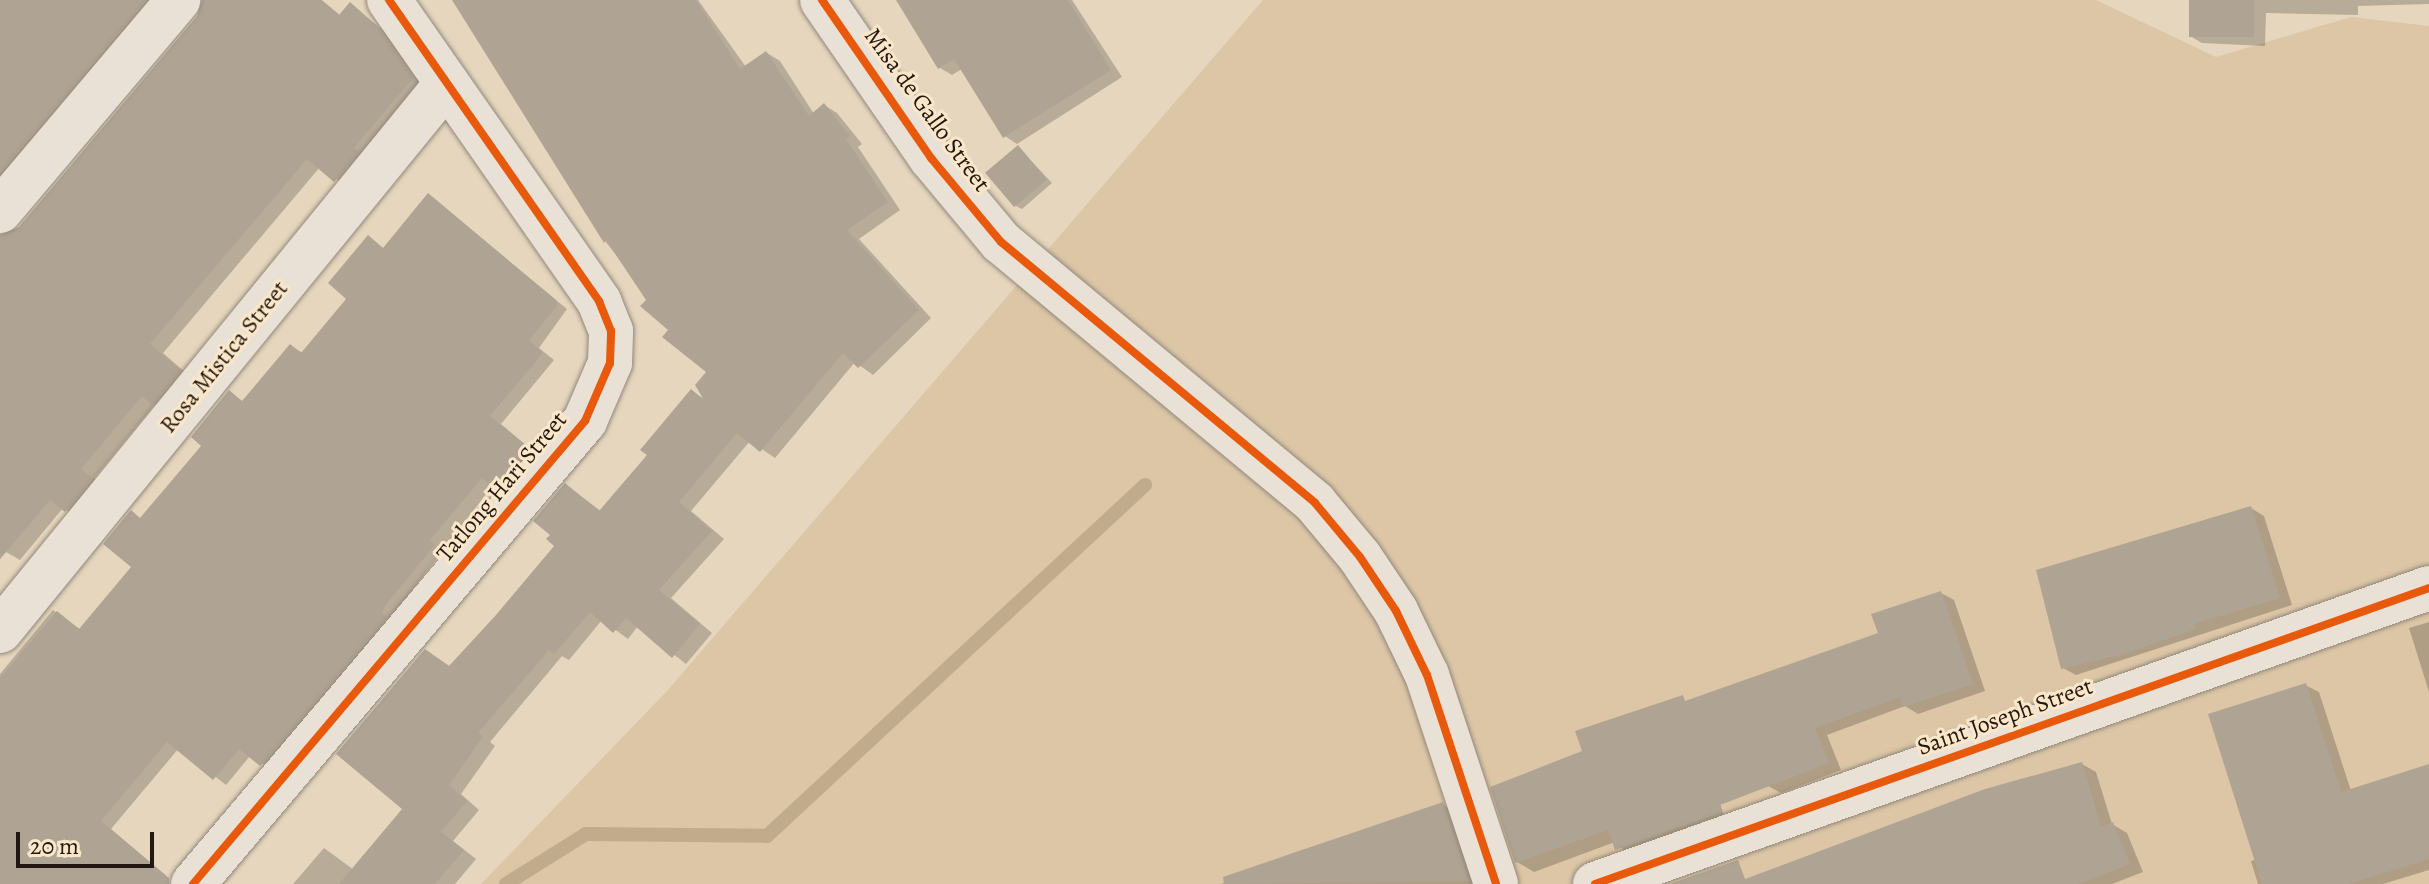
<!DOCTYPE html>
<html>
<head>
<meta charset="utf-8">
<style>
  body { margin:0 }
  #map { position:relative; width:2429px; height:884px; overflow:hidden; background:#e6d6be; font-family:Alegreya,serif }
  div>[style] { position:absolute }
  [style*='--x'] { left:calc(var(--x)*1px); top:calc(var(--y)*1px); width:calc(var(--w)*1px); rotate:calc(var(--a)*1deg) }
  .green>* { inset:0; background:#dcc6a6 }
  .shadow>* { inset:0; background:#0003 }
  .stream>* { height:14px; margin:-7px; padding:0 7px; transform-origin:7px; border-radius:7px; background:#c0ab8c }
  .building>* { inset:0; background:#afa494; transform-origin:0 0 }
  .roads { filter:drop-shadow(0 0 2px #92887a) drop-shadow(0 0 2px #92887a) }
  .street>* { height:44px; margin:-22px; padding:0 22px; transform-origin:22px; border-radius:22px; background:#e9e1d5 }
  .cycleway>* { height:8px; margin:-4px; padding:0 4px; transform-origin:4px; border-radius:4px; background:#e8590c }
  span { translate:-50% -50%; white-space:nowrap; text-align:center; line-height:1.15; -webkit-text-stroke:6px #fae7c9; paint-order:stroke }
  .street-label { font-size:24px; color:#231711 }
  .scale { position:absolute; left:16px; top:832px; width:138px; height:36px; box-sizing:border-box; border:4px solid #231711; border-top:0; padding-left:10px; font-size:24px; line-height:28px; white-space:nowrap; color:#231711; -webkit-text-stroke:6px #fae7c9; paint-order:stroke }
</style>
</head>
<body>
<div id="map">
  <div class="green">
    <div style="clip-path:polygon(1263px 0,2096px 0,2216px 57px,2351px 17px,2429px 26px,2429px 884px,481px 884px,667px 691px)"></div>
  </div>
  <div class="shadow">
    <div style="clip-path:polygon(0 0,166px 0,0 196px)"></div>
    <div style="clip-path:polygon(203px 0,322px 0,341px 16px,350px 5px,390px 35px,426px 87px,349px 188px,320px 167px,163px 353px,193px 379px,167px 411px,155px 404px,94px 478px,105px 487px,80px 518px,63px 508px,20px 560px,6px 552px,0 559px,0 235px,20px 229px,199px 17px)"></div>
    <div style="clip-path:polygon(474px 0,698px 0,746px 67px,767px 53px,780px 61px,814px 114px,824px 105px,837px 113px,862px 144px,858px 147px,900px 210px,859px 239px,931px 318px,873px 375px,855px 362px,775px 458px,750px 441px,691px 511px,724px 539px,671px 598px,712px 633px,686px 664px,638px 626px,628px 639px,602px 620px,569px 660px,562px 656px,490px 742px,495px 746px,461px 794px,479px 810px,453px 841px,476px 859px,455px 884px,293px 884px,324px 848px,354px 870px,405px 809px,426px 651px,451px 667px,557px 546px,566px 485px,601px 511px,650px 455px,692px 392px,707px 400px,709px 372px,605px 241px)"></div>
    <div style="clip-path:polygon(898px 0,1072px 0,1122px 77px,1017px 144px,1005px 136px,962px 69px,952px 75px,940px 68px)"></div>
    <div style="clip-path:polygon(2191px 0,2429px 0,2429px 4px,2358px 6px,2358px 15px,2266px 13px,2265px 46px,2202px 43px,2190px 36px)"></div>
    <div style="clip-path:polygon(1019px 148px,1052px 183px,1022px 209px,1016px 206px)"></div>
    <div style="clip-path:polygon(429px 196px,567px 309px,539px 348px,554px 360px,501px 424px,539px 456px,508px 494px,493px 485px,273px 771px,250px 756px,226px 785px,179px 748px,111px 829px,164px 874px,155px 884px,0 884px,0 674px,53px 610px,81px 630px,134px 567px,131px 513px,142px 519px,204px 445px,229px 393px,244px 402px,291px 346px,303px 353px,349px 298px,368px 238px,385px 249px)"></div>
    <div style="clip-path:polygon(2251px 508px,2264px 516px,2292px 605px,2076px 675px,2063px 668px)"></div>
    <div style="clip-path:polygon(1941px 593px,1954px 600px,1985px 691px,1918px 714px,1905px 706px,1827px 735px,1841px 770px,1781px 793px,1768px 786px,1880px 634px)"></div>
    <div style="clip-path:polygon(2429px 622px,2429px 692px,2409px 628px)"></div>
    <div style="clip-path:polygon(2305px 685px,2319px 692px,2351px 791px,2429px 775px,2429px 870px,2383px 884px,2258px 884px,2251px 861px,2257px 859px)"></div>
    <div style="clip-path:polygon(1691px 710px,1727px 826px,1634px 859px,1615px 842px,1534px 872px,1517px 862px)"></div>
    <div style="clip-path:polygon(2082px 764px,2096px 772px,2112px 824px,2127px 833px,2143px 872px,2112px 884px,1804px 884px)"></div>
    <div style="clip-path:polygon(1442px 804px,1455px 812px,1479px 884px,1221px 884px,1252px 875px,1250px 870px,1293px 853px)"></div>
  </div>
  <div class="stream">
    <div style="--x:506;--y:884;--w:94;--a:-32"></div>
    <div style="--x:586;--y:834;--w:181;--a:0.6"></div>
    <div style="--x:767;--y:836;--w:516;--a:-42.88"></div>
  </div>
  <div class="building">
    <div style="clip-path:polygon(0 0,145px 0,0 172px)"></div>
    <div style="clip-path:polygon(202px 0,321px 0,339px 15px,350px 2px,376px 25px,413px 78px,354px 148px,359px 152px,334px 182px,307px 159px,150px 344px,181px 370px,152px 405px,142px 396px,81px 469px,92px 478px,65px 512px,50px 500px,0 559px,0 235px,19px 227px,197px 16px)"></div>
    <div style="clip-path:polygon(452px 0,696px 0,740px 69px,766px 51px,809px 116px,824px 103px,850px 136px,846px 139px,888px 202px,847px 230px,919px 310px,858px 368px,843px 353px,760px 452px,737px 433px,679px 502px,712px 531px,659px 590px,700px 624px,672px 658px,626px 618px,613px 633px,590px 612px,554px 654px,549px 650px,478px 733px,483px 737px,449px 785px,467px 801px,441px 832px,464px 850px,435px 884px,339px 884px,402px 809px,336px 754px,425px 649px,449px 666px,496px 615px,554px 546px,546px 539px,550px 535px,533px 521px,565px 483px,599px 511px,647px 455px,640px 450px,691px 389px,704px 400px,695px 385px,706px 372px,662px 337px,668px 330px,640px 306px,646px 300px,606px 240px,604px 243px)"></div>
    <div style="clip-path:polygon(896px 0,1068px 0,1111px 70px,1003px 138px,954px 59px,938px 69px)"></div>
    <div style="left:2189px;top:0;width:65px;height:37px"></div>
    <div style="left:1018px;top:145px;width:45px;height:43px;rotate:50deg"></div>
    <div style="clip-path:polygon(428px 193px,556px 300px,557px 306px,529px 340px,543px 353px,490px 416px,529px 448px,495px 489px,482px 478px,430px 540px,435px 545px,387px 603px,382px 612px,387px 616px,260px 766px,239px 749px,213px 780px,167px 742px,101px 821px,169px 878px,169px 884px,0 884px,0 678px,57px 611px,79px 629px,131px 567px,103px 544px,131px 510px,140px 518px,201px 446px,191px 437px,229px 390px,242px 401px,290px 344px,301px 353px,346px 299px,328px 283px,368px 235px,383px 248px)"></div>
    <div style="clip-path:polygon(2251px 506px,2280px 598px,2194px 624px,2196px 629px,2123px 654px,2061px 669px,2036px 570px)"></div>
    <div style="clip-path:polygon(1941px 591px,1973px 684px,1903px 707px,1900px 697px,1815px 728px,1829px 763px,1720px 805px,1722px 812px,1615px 850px,1608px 830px,1515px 863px,1490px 787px,1582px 751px,1575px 731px,1683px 695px,1685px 701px,1878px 633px,1871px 614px)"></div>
    <div style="clip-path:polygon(2306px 683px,2341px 792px,2429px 764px,2429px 859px,2348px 884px,2262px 884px,2208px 714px)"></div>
    <div style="clip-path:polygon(2082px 762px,2101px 827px,2113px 822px,2130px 864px,2078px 884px,1670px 884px,1738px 860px,1745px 879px,1985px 789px)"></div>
    <div style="clip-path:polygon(1443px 802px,1469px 881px,1224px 884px,1223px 877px)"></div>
  </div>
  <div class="roads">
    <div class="street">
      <div style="--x:822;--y:0;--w:192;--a:55.4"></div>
      <div style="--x:931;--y:158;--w:109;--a:50.2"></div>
      <div style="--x:1001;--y:242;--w:408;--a:39.7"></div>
      <div style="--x:1315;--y:503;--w:70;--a:50.2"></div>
      <div style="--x:1360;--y:557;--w:65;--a:56.3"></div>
      <div style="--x:1396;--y:611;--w:71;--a:64.2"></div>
      <div style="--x:1427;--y:675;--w:220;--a:71.7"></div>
      <div style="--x:0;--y:211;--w:276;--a:-49.8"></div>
      <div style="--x:0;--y:631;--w:707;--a:-50.8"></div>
      <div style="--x:193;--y:884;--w:607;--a:-49.75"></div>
      <div style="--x:585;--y:421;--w:63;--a:-66.7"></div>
      <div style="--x:610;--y:363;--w:32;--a:-88"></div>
      <div style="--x:611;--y:331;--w:32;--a:-112"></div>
      <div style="--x:599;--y:301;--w:367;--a:-124.9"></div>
      <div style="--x:1595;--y:884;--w:885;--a:-19.54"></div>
    </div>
  </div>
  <div class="cycleway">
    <div style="--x:822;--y:0;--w:192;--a:55.4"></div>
    <div style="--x:931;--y:158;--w:109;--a:50.2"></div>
    <div style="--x:1001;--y:242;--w:408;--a:39.7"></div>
    <div style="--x:1315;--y:503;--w:70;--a:50.2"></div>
    <div style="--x:1360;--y:557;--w:65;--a:56.3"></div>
    <div style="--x:1396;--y:611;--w:71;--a:64.2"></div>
    <div style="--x:1427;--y:675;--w:220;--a:71.7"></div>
    <div style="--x:193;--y:884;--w:607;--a:-49.75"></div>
    <div style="--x:585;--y:421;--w:63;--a:-66.7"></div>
    <div style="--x:610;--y:363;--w:32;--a:-88"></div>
    <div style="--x:611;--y:331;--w:32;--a:-112"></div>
    <div style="--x:599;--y:301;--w:367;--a:-124.9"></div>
    <div style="--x:1595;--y:884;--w:885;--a:-19.54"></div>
  </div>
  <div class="street-label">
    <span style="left:927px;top:110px;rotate:54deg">Misa de Gallo Street</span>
    <span style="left:224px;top:357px;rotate:-51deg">Rosa Mistica Street</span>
    <span style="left:502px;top:487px;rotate:-50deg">Tatlong Hari Street</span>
    <span style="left:2005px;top:717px;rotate:-20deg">Saint Joseph Street</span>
  </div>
  <div class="scale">20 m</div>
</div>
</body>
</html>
